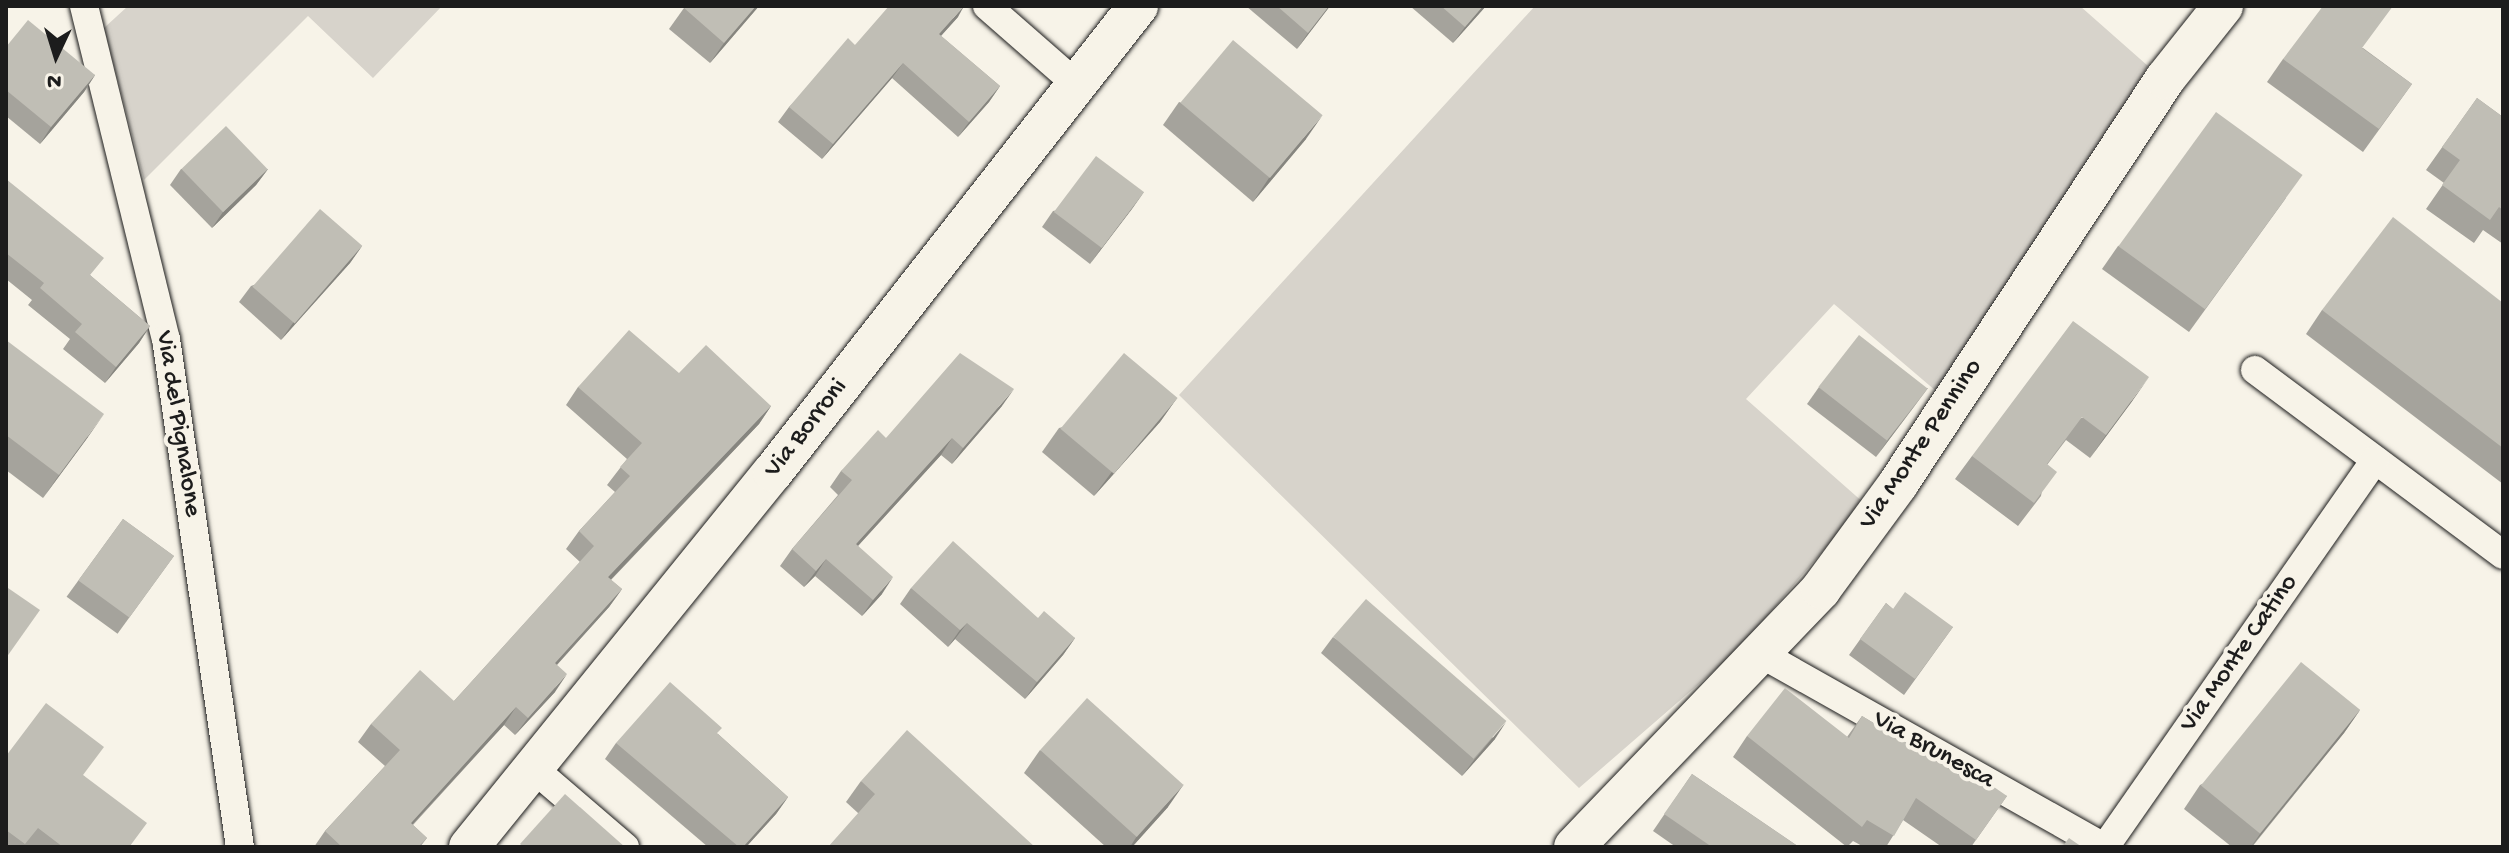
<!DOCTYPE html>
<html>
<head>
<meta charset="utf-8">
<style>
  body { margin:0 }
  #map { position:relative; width:2509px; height:853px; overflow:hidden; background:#f7f3e8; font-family:"Gochi Hand",sans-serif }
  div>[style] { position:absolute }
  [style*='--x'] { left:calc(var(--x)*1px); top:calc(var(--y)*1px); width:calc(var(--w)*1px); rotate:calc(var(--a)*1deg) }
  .green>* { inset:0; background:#d7d3cb }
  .roads { filter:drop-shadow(0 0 2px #1c1c1c) drop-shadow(0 0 2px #1c1c1c) }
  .street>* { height:28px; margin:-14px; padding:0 14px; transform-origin:14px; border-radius:14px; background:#f7f3e8 }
  .secondary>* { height:40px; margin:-20px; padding:0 20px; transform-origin:20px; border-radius:20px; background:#f7f3e8 }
  .wall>* { inset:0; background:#a5a39c; transform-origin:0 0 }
  .shaded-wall>* { inset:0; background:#86857f }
  .building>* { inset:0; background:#c0beb5; transform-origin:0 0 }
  span { translate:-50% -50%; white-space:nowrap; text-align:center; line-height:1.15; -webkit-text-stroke:8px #f7f3e8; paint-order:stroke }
  .street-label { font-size:26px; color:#1c1c1c }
  .frame { position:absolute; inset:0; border:8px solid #1c1c1c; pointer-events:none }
  .north { position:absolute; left:16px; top:16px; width:80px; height:80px; -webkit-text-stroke:6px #f7f3e8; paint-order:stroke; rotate:184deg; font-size:22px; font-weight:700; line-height:32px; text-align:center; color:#1c1c1c }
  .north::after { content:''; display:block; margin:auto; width:28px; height:36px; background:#1c1c1c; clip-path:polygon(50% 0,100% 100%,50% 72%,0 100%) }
</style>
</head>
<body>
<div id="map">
  <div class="green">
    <div style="clip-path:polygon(128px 6px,442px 6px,373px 78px,308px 16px,144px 180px,104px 28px)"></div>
    <div style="clip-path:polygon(1535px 6px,2080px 6px,2148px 66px,1943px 397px,1834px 304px,1746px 399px,1864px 503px,1738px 650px,1579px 788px,1179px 395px)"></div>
  </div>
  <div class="roads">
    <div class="street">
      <div style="--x:84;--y:6;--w:343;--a:76.2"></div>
      <div style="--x:166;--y:339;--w:513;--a:81.71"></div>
      <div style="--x:987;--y:6;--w:117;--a:41.2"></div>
      <div style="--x:2255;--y:370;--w:309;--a:36.7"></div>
      <div style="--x:1763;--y:655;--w:391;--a:29.4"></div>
      <div style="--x:534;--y:769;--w:120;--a:40.6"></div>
      <div style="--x:2105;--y:847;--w:472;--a:-55.1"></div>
    </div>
    <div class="secondary">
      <div style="--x:469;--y:847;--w:483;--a:-51"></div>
      <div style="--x:773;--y:472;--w:592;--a:-51.93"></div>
      <div style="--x:1574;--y:847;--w:357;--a:-46.2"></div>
      <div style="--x:1821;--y:589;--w:130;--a:-53.7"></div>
      <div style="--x:1898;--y:484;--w:485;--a:-56.6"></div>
      <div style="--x:2165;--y:79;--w:93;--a:-51.5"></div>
    </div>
  </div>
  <div class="wall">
    <div style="clip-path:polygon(759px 6px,710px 63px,669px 29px,684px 8px)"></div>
    <div style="clip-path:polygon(1246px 6px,1330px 6px,1297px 49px)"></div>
    <div style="clip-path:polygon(1410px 6px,1486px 6px,1453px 43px)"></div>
    <div style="clip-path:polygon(958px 17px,941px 36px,1000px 86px,989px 102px,958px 137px,892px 78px,822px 159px,778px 122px,789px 107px,855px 45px)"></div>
    <div style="clip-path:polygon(6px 47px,95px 75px,84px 92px,40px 144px,6px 116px)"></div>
    <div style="clip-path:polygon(2363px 48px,2412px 84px,2363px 152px,2267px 82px,2283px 59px)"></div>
    <div style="clip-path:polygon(2477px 98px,2503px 117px,2503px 244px,2483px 230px,2474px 243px,2426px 209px,2444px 183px,2426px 170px)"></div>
    <div style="clip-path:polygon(1179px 102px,1306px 139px,1253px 202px,1163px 125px)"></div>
    <div style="clip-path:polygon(181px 169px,268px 169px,256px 185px,212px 228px,170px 185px)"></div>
    <div style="clip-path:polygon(6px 179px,91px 276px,150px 326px,139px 343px,105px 383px,63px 349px,70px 339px,28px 305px,32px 300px,6px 279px)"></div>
    <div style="clip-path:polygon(1144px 192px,1090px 264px,1042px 227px,1053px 211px)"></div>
    <div style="clip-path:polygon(2286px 198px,2189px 332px,2102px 269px,2118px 246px)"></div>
    <div style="clip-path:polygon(362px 246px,350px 263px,281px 340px,239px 302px,251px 286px)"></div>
    <div style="clip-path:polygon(2503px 303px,2503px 484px,2306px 334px,2322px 310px)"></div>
    <div style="clip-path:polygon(6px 340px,88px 437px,43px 498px,6px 470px)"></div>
    <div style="clip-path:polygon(679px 373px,771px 406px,759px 424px,611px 580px,622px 589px,609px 607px,557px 665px,555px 692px,515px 735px,504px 725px,413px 825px,427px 838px,420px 847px,314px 847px,325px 831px,385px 766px,358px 742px,371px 724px,454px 701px,580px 562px,566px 549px,579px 531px,615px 492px,607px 485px,627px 459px,566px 405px,578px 387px)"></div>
    <div style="clip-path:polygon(1819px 387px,1928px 388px,1876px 457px,1807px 404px)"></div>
    <div style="clip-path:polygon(1177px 398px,1160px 422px,1094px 496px,1042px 452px,1059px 428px)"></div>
    <div style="clip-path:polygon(2133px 400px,2090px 458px,2066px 440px,2047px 465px,2041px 496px,2018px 526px,1955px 479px,1972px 456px)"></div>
    <div style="clip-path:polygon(1002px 406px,952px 464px,941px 455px,858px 546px,882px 594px,862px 616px,815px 576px,804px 587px,780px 566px,792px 549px,838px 495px,830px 487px,841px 471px,886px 438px)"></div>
    <div style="left:123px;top:519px;width:63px;height:96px;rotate:36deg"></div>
    <div style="clip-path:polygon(911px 588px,1038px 618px,1075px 638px,1063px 655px,1025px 699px,955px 639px,948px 647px,900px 604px)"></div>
    <div style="clip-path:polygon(1886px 603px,1893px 609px,1953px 627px,1904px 695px,1849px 655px)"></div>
    <div style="clip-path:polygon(1333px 637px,1495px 739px,1462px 776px,1321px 653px)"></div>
    <div style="clip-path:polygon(2360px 710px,2344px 733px,2252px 847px,2232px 847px,2184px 809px,2200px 785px)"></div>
    <div style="clip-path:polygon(1862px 716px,1973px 783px,2007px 796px,1971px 847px,1942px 847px,1903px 820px,1886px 847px,1864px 847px,1853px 841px,1847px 847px,1733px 757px,1747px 736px,1847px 737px)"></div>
    <div style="clip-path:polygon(718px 734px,788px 797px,776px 814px,746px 847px,708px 847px,605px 759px,616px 743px)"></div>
    <div style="clip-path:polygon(1040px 750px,1168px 807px,1132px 847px,1106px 847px,1024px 773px)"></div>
    <div style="clip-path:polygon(6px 756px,84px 776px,131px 847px,6px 847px)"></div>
    <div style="clip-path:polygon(1692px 774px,1799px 847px,1676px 847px,1653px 831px)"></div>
    <div style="clip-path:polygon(861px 781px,1035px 847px,858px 813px,846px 802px)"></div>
  </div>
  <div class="shaded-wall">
    <div style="clip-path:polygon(756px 6px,759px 6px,710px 63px,724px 43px)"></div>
    <div style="clip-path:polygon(964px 6px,958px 17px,928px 50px,939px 34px)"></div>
    <div style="clip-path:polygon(1329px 6px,1330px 6px,1297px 49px,1308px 33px)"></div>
    <div style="clip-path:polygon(1483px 6px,1486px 6px,1453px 43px,1465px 27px)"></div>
    <div style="clip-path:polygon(903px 63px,892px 78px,822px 159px,833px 144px)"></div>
    <div style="clip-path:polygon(95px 75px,84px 92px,40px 144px,51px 127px)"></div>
    <div style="clip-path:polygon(1000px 86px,989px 102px,958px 137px,969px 122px)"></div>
    <div style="clip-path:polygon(1322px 116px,1306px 139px,1253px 202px,1269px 178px)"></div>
    <div style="clip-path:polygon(268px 169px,256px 185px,212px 228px,223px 212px)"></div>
    <div style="clip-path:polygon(1144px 192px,1132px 209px,1090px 264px,1102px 247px)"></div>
    <div style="clip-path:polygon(362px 246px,350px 263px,281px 340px,293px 323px)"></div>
    <div style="clip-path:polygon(150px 326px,139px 343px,105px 383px,116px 367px)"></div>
    <div style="clip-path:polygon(2149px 377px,2133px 400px,2090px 458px,2106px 435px)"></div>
    <div style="clip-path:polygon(1928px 388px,1916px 404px,1876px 457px,1888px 440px)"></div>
    <div style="clip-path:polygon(1014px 389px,1002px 406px,952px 464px,963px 448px)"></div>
    <div style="clip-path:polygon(1177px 398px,1160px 422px,1094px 496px,1111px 473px)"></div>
    <div style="clip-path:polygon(771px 406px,759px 424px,596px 595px,608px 577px)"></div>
    <div style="clip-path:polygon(104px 414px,88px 437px,43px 498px,59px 475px)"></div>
    <div style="clip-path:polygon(952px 438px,941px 455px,844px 561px,856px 544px)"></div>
    <div style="clip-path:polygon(826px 559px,815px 576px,804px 587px,816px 571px)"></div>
    <div style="clip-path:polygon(893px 577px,882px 594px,862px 616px,873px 600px)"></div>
    <div style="clip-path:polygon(622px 589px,609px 607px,542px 681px,555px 663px)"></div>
    <div style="clip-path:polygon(967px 623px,955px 639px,948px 647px,960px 630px)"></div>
    <div style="clip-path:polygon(1075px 638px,1063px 655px,1025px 699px,1037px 682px)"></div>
    <div style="clip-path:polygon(567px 674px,555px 692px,515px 735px,528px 718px)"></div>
    <div style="clip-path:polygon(516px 707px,504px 725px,398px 840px,411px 823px)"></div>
    <div style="clip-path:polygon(2360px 710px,2344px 733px,2251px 847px,2260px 834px)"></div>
    <div style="clip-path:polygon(1506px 722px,1495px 739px,1462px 776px,1474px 760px)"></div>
    <div style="clip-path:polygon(1184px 784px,1168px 807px,1132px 847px,1130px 847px,1137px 836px)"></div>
    <div style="clip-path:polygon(788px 797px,776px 814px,746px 847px,743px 847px)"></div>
  </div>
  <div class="building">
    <div style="clip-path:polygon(686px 6px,756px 6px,724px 43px,684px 8px)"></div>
    <div style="clip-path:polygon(889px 6px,964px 6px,939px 34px,1000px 86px,969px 122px,903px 63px,833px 144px,789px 107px,848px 38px,855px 45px)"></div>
    <div style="clip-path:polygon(1277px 6px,1329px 6px,1308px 33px)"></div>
    <div style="clip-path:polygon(1441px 6px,1483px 6px,1465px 27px)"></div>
    <div style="clip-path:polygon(2323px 6px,2393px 6px,2362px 48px,2412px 84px,2379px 129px,2283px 59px)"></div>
    <div style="clip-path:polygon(28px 20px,95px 75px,51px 127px,6px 90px,6px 47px)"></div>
    <div style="left:1233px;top:40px;width:117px;height:82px;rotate:40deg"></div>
    <div style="clip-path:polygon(2477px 98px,2503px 117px,2503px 210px,2499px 207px,2490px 220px,2442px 185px,2460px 160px,2442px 147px)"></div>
    <div style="left:2216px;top:112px;width:107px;height:166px;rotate:36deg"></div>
    <div style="left:226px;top:126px;width:60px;height:62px;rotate:46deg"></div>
    <div style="left:1096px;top:156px;width:60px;height:70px;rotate:37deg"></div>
    <div style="clip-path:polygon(6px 179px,104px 258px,90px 275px,150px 326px,116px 367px,75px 332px,82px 324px,40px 288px,44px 283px,6px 253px)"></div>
    <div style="left:320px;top:209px;width:56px;height:103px;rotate:41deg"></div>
    <div style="clip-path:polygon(2393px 217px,2503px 303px,2503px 448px,2322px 310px)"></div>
    <div style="clip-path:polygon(2073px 321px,2149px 377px,2106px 435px,2082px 417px,2047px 464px,2057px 472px,2034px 503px,1972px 456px)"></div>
    <div style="clip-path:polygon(629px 330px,679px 373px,706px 345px,771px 406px,608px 577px,622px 589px,555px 663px,567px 674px,528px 718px,516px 707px,411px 823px,427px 838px,418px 847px,342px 847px,325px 831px,400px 750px,371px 724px,420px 670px,454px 701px,594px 546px,579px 531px,630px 476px,620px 467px,642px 443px,578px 387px)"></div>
    <div style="left:1859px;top:335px;width:87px;height:66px;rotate:38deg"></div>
    <div style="clip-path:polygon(6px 340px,104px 414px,59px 475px,6px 435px)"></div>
    <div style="clip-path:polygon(960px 353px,1014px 389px,963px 448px,952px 438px,856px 544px,893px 577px,873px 600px,826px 559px,816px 571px,792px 549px,852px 480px,841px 471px,878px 430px,886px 438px)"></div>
    <div style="left:1124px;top:353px;width:70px;height:99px;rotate:40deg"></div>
    <div style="left:123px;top:519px;width:63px;height:76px;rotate:36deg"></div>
    <div style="clip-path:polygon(953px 541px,1038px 618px,1044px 611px,1075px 638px,1037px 682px,967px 623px,960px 630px,911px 588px)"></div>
    <div style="clip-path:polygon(8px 588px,40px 610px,6px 658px,6px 591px)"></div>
    <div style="clip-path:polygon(1905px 592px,1953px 627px,1915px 679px,1860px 639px,1886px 603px,1893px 609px)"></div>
    <div style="left:1366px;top:599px;width:186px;height:50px;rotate:41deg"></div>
    <div style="left:2301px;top:662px;width:76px;height:159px;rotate:39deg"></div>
    <div style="clip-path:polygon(670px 682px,722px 728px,717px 733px,788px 797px,743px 847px,739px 847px,616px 743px)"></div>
    <div style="clip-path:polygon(1785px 688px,1849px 738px,1862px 716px,1973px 783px,1978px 776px,2007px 796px,1976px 840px,1916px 798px,1894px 836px,1867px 820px,1862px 827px,1747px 736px)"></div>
    <div style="left:1087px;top:698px;width:130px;height:70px;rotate:42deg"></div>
    <div style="clip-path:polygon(46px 703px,104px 747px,83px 775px,147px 823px,130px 846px,131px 847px,63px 847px,38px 828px,25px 844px,6px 830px,6px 756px)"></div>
    <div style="clip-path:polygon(907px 730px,1035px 847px,828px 847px,875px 794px,861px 781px)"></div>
    <div style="clip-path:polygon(1692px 774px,1799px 847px,1712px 847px,1664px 814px)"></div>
    <div style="clip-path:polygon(565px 794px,625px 847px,523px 847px,520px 844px)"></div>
    <div style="clip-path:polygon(2069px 838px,2082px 847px,2062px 847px)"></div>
  </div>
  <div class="street-label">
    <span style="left:177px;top:424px;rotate:81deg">Via del Pignalone</span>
    <span style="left:807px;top:429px;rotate:-52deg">Via Borroni</span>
    <span style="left:1922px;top:445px;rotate:-56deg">Via Monte Pennino</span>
    <span style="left:2240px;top:654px;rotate:-55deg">Via Monte Catino</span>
    <span style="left:1933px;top:751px;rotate:29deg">Via Brunesca</span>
  </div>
  <div class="frame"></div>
  <div class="north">N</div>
</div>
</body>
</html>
